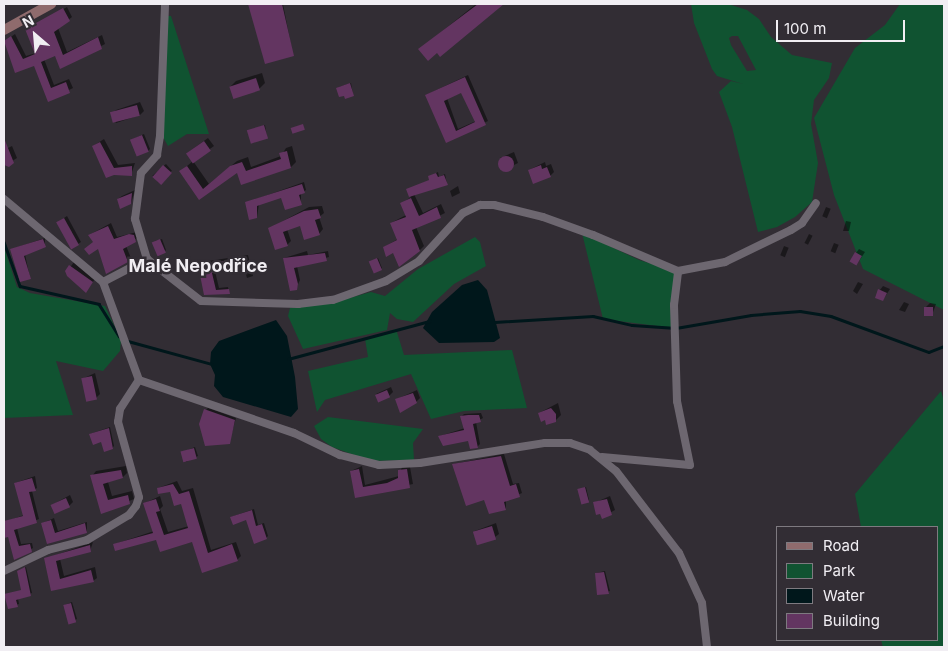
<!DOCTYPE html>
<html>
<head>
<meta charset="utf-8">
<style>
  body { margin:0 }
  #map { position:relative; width:948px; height:651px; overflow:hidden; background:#322d34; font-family:Inter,sans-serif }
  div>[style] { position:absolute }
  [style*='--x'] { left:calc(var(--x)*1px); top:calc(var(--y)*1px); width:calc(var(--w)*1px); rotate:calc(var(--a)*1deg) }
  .green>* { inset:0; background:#105331 }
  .water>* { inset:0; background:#00171b }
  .shadow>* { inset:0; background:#0007; transform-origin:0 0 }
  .stream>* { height:2.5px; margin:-1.25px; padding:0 1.25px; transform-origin:1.25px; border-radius:1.25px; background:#00171b }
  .building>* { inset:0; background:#633561; transform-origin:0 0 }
  .round { border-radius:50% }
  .minor>* { height:8px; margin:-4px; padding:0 4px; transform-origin:4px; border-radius:4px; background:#6d6770 }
  .secondary>* { height:10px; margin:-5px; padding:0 5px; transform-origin:5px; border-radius:5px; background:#8f6b6d }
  span { translate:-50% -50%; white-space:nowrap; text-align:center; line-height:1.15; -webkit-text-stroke:5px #322d34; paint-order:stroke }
  .quarter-label { font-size:18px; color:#f1eef3; font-weight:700 }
  .frame { position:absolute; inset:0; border:5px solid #f1eef3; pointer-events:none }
  .legend { position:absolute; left:776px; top:526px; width:162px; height:115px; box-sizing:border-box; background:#322d34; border:1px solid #7e7a80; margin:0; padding:6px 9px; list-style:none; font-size:15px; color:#f1eef3 }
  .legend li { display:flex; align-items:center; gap:10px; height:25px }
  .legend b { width:25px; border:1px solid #7e7a80 }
  .north { position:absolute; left:10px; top:10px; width:50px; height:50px; -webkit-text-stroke:4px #322d34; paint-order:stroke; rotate:333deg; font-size:14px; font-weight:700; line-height:20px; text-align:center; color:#f1eef3 }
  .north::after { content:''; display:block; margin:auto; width:18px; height:22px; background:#f1eef3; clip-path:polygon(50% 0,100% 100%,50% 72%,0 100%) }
  .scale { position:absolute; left:776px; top:20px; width:129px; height:22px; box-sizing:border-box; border:2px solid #f1eef3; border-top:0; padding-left:6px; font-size:15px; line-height:18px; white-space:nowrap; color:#f1eef3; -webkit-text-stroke:4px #322d34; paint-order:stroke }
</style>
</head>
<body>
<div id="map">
  <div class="green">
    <div style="clip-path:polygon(evenodd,691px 4px,728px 4px,747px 10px,759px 19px,771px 37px,792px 55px,832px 63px,829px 78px,814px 100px,811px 124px,818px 163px,812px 202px,795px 217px,777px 227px,758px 232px,732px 127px,719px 92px,731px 81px,743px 84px,717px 76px,712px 69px,694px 23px,691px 4px,732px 36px,738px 36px,756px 70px,747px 71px,731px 45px,729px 38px,732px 36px)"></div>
    <div style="clip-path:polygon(900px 4px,944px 4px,944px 310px,863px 269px,834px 195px,814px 118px,855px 48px,885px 25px)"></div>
    <div style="clip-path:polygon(167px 16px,171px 16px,209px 134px,187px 134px,168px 146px,163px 137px)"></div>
    <div style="clip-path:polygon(582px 233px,639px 260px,672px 270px,675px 275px,671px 300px,673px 328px,603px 319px)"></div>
    <div style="clip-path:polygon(475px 237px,480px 242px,486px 266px,454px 284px,413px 322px,397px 319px,390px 313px,387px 330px,303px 349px,288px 316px,290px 308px,331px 303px,371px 292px,385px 296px,418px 269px)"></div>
    <div style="clip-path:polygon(4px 247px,17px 287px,30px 293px,105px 306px,121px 340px,120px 351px,103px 371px,56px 361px,73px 415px,4px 418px)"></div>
    <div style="clip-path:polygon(396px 329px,404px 355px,512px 350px,527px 408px,464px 411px,431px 419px,411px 374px,325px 400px,317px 412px,308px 371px,368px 357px,365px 339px)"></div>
    <div style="clip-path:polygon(941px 391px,944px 401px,944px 647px,883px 647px,881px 640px,937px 640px,937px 527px,861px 527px,855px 494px)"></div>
    <div style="clip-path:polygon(328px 417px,423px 429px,413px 443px,414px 460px,371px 461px,332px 447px,321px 439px,314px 426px)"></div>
  </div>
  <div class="water">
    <div style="clip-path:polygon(478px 280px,487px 290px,500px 338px,494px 342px,439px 343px,423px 328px,432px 312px,462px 285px)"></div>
    <div style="clip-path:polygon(276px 320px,287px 336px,295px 377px,298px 409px,291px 417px,223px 397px,214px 386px,215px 375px,210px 364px,211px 352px,219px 341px)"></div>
  </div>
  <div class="shadow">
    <div style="clip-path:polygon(250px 4px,283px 4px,293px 55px,266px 62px)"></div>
    <div style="clip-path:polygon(476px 4px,502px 4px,440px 55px,437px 51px,420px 49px)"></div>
    <div style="clip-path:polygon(67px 7px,72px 17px,58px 28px,67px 52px,102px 35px,105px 44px,61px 67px,56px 55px,44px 59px,54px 85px,69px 79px,73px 88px,49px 100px,35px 64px,16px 71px,5px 41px,15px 34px,26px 56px,36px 53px,29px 28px)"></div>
    <div style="clip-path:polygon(262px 73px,265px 83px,259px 89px,230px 87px,236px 81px)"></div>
    <div style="clip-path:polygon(evenodd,468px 75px,488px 121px,446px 141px,426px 95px,468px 75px,462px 92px,476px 121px,458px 129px,447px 98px,462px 92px)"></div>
    <div style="clip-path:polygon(351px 83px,353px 95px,338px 88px,339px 87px)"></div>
    <div style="clip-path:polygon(140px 102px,144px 111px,140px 115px,116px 123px,112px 114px,116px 110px)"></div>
    <div style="clip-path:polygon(265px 125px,267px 137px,248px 131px,250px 130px)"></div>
    <div style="clip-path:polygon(144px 134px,150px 149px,148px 151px,131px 140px)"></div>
    <div style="clip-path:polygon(208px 138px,214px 146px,193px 161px,209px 184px,237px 161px,248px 157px,251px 167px,281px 156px,286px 148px,292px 146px,296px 162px,291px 167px,242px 184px,238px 171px,199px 198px,180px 172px,193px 161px,187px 153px)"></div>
    <div style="clip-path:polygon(104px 139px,118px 165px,135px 163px,131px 175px,114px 174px,93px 146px)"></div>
    <div style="clip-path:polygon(12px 146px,17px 158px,4px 166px,4px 150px)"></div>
    <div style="clip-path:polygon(514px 152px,518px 163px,502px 171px,500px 158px)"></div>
    <div style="clip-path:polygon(545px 162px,546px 166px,551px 164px,554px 172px,550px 176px,529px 170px)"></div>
    <div style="left:166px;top:164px;width:9px;height:18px;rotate:49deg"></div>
    <div style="clip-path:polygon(438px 172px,439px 177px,445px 174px,447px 184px,414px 194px,423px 213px,441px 204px,445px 213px,416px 227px,424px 246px,420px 250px,394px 252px,384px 247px,398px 239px,391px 223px,406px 215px,401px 204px,411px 197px,408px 190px,430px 180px,429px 177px)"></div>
    <div style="clip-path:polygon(304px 182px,306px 190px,301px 193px,301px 204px,281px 197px,259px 204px,257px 217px,246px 203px)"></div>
    <div style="clip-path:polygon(458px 186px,460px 193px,452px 197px,450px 191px)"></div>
    <div style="clip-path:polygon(135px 190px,131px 203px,118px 199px,122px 196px)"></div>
    <div style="clip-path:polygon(322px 206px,324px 213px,319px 217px,323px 229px,319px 234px,300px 224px,287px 229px,291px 241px,287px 245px,270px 228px,309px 207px)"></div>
    <div style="left:826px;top:207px;width:5px;height:10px;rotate:22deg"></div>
    <div style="clip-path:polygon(67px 216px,81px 242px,78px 244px,58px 222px)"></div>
    <div style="clip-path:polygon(846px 221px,851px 222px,849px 231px,843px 231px)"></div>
    <div style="clip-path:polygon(111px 223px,117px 237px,137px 232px,138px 237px,126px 246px,131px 258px,128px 261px,99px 247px,89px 235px)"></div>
    <div style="left:809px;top:234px;width:4px;height:10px;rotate:27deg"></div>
    <div style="clip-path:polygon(45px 238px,45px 246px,25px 254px,30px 278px,12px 249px)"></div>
    <div style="clip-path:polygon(162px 239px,166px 250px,165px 251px,155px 241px)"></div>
    <div style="left:834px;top:243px;width:5px;height:9px;rotate:22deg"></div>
    <div style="left:784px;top:246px;width:5px;height:10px;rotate:22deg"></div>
    <div style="clip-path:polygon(859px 249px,865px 252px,857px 264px,856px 253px)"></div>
    <div style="clip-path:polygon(307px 251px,308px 255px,328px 251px,329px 257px,297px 266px,300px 280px,296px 289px,284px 258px)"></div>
    <div style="clip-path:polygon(248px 255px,250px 263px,247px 267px,215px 271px,219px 288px,228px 287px,229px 293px,205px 294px,199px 266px,202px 262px)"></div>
    <div style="clip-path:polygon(378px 258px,382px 268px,381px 269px,370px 262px)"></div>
    <div style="left:74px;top:262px;width:27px;height:12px;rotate:36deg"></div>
    <div style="clip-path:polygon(252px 269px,253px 276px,247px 278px,245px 271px)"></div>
    <div style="clip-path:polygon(858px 282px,863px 284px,857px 294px,853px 291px)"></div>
    <div style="clip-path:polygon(883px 286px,890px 289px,883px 300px,880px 290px)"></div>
    <div style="clip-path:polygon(904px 302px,909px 304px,905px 312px,899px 310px)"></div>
    <div style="clip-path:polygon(930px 303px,936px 304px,932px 315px,926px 307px)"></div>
    <div style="clip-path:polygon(95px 373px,100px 394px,96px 398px,82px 379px)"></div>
    <div style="clip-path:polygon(391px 387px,393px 392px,389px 396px,376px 394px)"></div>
    <div style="clip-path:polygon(417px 390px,420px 398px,416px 402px,397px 399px)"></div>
    <div style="clip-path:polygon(558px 403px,561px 415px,555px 421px,539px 413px)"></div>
    <div style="clip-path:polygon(208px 408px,236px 418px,229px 443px,206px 410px)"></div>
    <div style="clip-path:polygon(481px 413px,483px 418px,476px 422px,480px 444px,477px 447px,468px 439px,440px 436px,465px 428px,462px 416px,464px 414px)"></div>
    <div style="clip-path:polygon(110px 427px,114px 446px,112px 448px,90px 434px)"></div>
    <div style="clip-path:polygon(195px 447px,198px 456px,186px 462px,183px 452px)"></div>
    <div style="clip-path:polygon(504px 454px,513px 484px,519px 483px,522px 493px,506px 500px,506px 509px,454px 464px)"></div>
    <div style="clip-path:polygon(126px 466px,127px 473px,123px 477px,108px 482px,112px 496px,132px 491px,134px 499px,102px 512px,92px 476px,96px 471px)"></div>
    <div style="clip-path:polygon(362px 466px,365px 485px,399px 476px,402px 467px,410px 467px,413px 484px,356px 496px,351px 471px)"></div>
    <div style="clip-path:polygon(35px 476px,37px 488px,32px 491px,39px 519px,17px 528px,21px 544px,32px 543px,33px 548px,15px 558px,8px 536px,4px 537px,5px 522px,24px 515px,15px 483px)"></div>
    <div style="clip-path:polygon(177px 481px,182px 491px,193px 488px,211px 550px,236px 542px,241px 556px,237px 560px,203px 572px,193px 541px,157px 538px,115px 544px,154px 531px,145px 503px,160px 496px,163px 506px,160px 509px,168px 532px,189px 526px,182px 503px,171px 491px,158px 488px)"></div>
    <div style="clip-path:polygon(586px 487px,589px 500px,588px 501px,578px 490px)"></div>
    <div style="clip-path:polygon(70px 495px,73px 502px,69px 506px,52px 505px)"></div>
    <div style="clip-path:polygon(610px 496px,615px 510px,602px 517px,594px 503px)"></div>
    <div style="clip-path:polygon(254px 509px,258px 525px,264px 523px,268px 536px,266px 538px,247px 519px,231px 517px)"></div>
    <div style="clip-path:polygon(54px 518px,58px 531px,87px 522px,87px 531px,48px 543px,43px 523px)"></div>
    <div style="clip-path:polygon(496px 523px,499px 534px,495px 537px,475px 531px)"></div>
    <div style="clip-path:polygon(93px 542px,90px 551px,60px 559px,64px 576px,95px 567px,97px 578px,93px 581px,52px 590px,45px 559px)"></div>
    <div style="clip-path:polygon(26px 567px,32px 593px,18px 598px,19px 604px,9px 607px,23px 590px,20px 570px)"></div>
    <div style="clip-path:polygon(605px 571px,610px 591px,598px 594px,596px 573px)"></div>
    <div style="clip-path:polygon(72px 602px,77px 619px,75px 620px,65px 605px)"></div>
  </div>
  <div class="stream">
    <div style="--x:4;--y:242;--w:47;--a:70"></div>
    <div style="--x:20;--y:286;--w:81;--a:12.8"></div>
    <div style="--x:99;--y:304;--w:38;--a:58"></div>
    <div style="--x:495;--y:322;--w:98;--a:-3.5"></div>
    <div style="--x:593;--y:316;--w:40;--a:13"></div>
    <div style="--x:632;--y:325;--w:44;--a:3.9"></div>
    <div style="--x:676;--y:328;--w:76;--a:-9.8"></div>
    <div style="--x:751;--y:315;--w:49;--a:-4.7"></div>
    <div style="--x:800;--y:311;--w:31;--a:9"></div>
    <div style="--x:831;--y:316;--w:104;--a:20.2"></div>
    <div style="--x:929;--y:352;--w:16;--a:-22"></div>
    <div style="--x:128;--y:341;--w:87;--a:15.3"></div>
    <div style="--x:288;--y:359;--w:147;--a:-15"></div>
  </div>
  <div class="building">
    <div style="clip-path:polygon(248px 4px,282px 4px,294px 56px,265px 64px)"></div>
    <div style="clip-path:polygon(478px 4px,504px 4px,440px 57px,437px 53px,428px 61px,418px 49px)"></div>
    <div style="clip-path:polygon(63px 8px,70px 21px,54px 32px,63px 55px,98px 37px,102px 49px,60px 69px,55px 56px,41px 62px,51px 88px,66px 82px,70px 93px,48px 102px,34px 66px,15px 73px,4px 41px,11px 36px,23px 59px,35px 54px,25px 29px)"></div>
    <div style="clip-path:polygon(evenodd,465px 77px,486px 125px,446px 143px,425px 95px,465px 77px,461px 93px,475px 122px,456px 131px,444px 101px,461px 93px)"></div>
    <div style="left:256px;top:78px;width:13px;height:28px;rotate:72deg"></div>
    <div style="clip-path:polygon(350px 83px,354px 96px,345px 99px,344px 96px,339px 97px,336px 88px)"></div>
    <div style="left:137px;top:105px;width:11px;height:28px;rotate:75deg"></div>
    <div style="left:303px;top:124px;width:6px;height:13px;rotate:72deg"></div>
    <div style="left:264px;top:125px;width:14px;height:18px;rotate:73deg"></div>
    <div style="left:142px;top:135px;width:18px;height:13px;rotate:68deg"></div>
    <div style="clip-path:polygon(4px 138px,14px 163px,9px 167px,4px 165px)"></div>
    <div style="left:204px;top:141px;width:12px;height:22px;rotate:55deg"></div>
    <div style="clip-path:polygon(100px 142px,114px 168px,132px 166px,132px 176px,114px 175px,106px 178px,92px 146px)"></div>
    <div style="clip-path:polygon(287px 151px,291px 168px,241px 185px,237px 173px,199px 200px,179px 171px,187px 166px,203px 189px,230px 166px,242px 162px,246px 171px,281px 159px,279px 153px)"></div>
    <div class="round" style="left:498px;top:156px;width:16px;height:16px"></div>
    <div style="left:163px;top:165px;width:12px;height:16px;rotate:42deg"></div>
    <div style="clip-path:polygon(541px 165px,542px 169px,547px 167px,551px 177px,533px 184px,528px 170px)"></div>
    <div style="clip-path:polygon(436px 173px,438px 177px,444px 175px,448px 185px,409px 197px,406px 189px,429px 180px,428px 176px)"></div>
    <div style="clip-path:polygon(302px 184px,305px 193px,299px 195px,302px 205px,285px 210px,281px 198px,257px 206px,257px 218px,249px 220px,245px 202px)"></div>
    <div style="clip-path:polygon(132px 193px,131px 204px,120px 209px,117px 199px)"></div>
    <div style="clip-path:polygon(411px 198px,419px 216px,437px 207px,441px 218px,412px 230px,420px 251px,399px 267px,393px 253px,386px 257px,383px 247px,397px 240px,390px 223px,406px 217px,400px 203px)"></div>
    <div style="clip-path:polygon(318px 209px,321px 218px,315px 220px,320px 235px,304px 240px,300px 226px,283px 232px,288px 246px,275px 250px,268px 228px,304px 211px)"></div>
    <div style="left:64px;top:218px;width:31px;height:9px;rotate:61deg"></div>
    <div style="clip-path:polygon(108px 226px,114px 239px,129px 234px,134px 235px,136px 242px,123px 249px,128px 262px,106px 274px,98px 249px,89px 255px,84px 249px,93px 242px,88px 235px)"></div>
    <div style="clip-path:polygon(43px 239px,46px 247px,24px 256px,31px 279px,20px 282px,10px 249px)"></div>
    <div style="left:160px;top:239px;width:15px;height:9px;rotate:67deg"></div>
    <div style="left:855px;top:252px;width:8px;height:11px;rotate:30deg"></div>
    <div style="clip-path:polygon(325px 253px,327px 261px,294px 268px,298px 284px,297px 290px,290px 291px,283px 258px)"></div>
    <div style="clip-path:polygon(245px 258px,247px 268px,212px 273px,216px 290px,229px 289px,230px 294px,204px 295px,198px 265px)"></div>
    <div style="left:377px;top:258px;width:13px;height:9px;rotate:67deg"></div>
    <div style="clip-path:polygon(69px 265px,93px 282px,86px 293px,67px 276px,65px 271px)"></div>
    <div style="clip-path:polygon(878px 289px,887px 293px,883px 301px,875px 298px)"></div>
    <div style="left:924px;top:307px;width:9px;height:9px"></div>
    <div style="left:92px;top:376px;width:24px;height:11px;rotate:78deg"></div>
    <div style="left:387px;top:390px;width:8px;height:13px;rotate:67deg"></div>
    <div style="clip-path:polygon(413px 393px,417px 403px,400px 413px,395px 399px)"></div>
    <div style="clip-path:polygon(551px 408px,556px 414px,556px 422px,546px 425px,545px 420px,541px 422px,538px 413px)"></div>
    <div style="clip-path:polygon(204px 409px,235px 420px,230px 444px,205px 446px,199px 424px)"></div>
    <div style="clip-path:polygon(468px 415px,479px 415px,481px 422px,473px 424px,478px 448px,470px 449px,468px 441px,443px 446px,438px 436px,464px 430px,460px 416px)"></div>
    <div style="clip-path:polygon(109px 428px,113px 449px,104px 452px,101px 442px,93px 445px,89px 434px)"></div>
    <div style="left:194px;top:448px;width:11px;height:14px;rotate:75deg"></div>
    <div style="clip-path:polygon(501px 456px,510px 486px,516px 484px,520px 497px,504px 502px,506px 510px,489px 514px,484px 500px,466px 506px,452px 464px)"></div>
    <div style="clip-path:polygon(359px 469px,363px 487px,387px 483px,398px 478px,398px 470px,407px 469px,410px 488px,355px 498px,350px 471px)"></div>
    <div style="clip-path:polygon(121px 470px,123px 478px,103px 484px,108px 500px,128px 495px,130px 504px,101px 514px,90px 475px)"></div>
    <div style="clip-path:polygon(32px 478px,36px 491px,29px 492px,37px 523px,14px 530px,19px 546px,30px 544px,32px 552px,14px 560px,8px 537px,4px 538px,4px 521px,23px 516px,14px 483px)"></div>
    <div style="clip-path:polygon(173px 484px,179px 494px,189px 491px,208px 553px,232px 544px,238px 561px,202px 573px,192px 542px,160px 552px,156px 540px,115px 551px,113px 544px,153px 533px,143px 503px,156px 499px,160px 511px,156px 512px,164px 535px,188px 528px,181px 504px,174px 506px,170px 492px,158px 494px,157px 488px)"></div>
    <div style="left:585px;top:487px;width:16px;height:8px;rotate:75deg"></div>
    <div style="left:66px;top:498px;width:10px;height:17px;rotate:66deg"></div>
    <div style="clip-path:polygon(607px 499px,612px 515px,602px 519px,600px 514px,596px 515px,593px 502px)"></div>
    <div style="clip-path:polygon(252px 510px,256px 526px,262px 524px,267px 539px,254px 544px,246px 520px,233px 525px,230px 517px)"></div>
    <div style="clip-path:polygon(51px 520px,55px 533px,85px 523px,87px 533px,47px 544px,41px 523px)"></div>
    <div style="left:492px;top:526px;width:14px;height:20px;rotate:73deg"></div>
    <div style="clip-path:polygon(90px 545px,91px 552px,56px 561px,60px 579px,91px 570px,94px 582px,51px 591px,44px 558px)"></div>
    <div style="clip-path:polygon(25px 567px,31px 596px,16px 600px,18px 607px,8px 609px,4px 594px,21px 590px,17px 571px)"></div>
    <div style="clip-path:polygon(604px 572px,609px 594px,597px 595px,595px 573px)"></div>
    <div style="left:71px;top:603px;width:20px;height:8px;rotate:75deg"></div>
  </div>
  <div class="minor">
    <div style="--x:4;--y:199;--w:129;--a:40"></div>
    <div style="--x:103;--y:282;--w:50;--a:-27.6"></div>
    <div style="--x:147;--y:259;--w:42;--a:-106.7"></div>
    <div style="--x:135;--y:219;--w:46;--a:-82.6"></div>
    <div style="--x:141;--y:173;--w:24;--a:-48"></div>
    <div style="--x:157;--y:155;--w:19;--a:-81"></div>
    <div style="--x:160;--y:136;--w:132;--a:-87.8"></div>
    <div style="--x:147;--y:259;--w:68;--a:37.9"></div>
    <div style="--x:201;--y:301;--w:97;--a:1.8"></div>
    <div style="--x:298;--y:304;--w:35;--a:-7"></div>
    <div style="--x:333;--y:300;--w:56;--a:-19.7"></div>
    <div style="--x:386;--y:281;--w:39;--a:-31"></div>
    <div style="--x:419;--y:261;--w:65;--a:-47.5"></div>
    <div style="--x:463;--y:213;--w:19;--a:-25"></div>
    <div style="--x:480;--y:205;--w:14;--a:0"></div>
    <div style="--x:494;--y:205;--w:50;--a:13.8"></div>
    <div style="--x:543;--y:217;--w:53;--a:19.8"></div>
    <div style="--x:593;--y:235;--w:92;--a:23"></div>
    <div style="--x:678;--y:271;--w:48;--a:-10.8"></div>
    <div style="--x:725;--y:262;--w:73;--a:-25.9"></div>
    <div style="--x:791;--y:230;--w:13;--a:-32"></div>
    <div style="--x:802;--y:223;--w:24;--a:-55"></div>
    <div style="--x:139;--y:380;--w:164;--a:18.9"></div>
    <div style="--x:294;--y:433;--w:51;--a:25.6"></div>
    <div style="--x:340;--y:455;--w:40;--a:14.4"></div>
    <div style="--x:379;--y:465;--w:41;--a:-2.8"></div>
    <div style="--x:420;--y:463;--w:127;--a:-9.1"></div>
    <div style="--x:545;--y:443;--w:25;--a:0"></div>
    <div style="--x:570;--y:443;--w:21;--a:19"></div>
    <div style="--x:590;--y:450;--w:33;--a:39"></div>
    <div style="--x:616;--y:471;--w:103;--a:52.5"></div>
    <div style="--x:679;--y:553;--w:55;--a:65.3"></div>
    <div style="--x:702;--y:603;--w:44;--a:83.5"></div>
    <div style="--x:602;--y:457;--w:88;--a:5.2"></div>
    <div style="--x:690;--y:465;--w:65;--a:-101.5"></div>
    <div style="--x:677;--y:401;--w:96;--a:-91.8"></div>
    <div style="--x:674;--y:305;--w:34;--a:-83"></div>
    <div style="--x:4;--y:571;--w:49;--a:-25.5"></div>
    <div style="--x:48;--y:550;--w:40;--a:-14.4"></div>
    <div style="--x:87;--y:540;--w:49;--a:-30.8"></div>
    <div style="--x:129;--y:515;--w:11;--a:-52"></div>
    <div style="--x:136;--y:506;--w:9;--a:-72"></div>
    <div style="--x:139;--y:497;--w:78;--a:-105.6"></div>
    <div style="--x:118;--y:422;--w:13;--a:-81"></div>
    <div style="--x:120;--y:409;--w:35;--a:-57"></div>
    <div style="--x:139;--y:380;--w:104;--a:-110.2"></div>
  </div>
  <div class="secondary">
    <div style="--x:4;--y:30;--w:54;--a:-29"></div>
  </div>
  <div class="quarter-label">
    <span style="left:198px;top:266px">Malé Nepodřice</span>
  </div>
  <div class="frame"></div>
  <ul class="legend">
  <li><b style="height:6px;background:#8f6b6d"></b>Road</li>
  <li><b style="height:14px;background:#105331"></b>Park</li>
  <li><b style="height:14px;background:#00171b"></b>Water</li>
  <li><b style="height:14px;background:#633561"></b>Building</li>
  </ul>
  <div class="north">N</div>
  <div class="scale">100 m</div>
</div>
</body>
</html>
